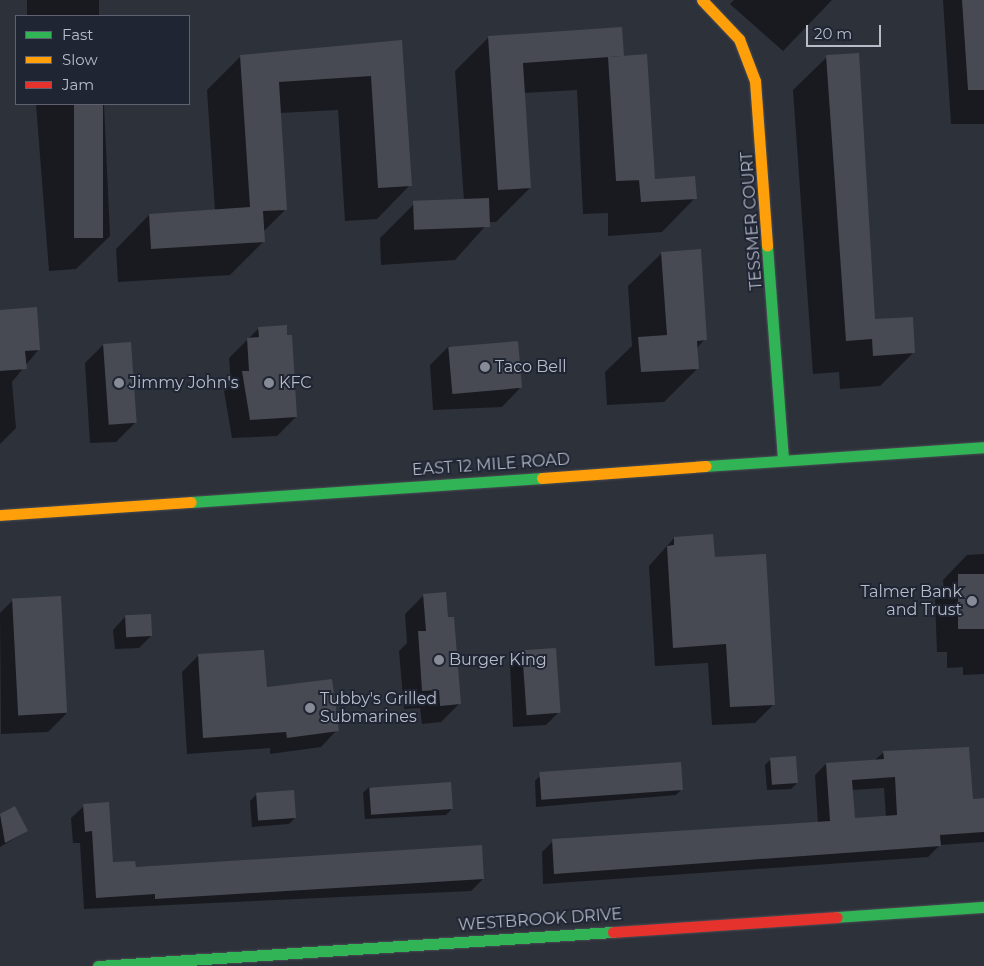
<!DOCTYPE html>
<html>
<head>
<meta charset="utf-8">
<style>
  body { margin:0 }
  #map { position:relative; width:984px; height:966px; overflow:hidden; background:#2d313a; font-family:Montserrat,sans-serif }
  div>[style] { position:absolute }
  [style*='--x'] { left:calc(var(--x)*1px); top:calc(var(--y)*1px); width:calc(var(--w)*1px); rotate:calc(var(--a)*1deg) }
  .shadow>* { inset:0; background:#0007; transform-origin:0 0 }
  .building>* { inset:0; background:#474a52; transform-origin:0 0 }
  .roads { filter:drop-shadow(0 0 1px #4a4d54) drop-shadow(0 0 1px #4a4d54) }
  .fast>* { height:11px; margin:-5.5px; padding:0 5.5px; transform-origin:5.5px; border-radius:5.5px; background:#30b455 }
  .slow>* { height:11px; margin:-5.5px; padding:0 5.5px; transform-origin:5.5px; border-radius:5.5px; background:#ff9f0a }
  .jam>* { height:11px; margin:-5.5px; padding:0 5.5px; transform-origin:5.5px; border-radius:5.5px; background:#e5322d }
  .dots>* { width:14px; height:14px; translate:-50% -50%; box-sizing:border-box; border:2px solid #202534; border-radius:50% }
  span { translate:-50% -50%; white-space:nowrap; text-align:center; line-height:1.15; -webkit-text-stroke:4px #202534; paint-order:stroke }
  .street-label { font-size:16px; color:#b8bcc9 }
  .poi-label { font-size:16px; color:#b8bcc9 }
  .left { translate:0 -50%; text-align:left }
  .right { translate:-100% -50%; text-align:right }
  .legend { position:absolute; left:15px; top:15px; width:175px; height:90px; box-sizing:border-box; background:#202534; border:1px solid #5d6170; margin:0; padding:6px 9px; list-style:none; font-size:15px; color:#b8bcc9 }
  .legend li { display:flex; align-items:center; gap:10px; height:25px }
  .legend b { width:25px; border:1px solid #5d6170 }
  .scale { position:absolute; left:806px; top:25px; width:75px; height:22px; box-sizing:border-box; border:2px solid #b8bcc9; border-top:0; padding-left:6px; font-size:15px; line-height:18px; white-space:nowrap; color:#b8bcc9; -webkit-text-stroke:4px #202534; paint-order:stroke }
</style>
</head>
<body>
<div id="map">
  <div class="shadow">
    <div style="left:27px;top:0;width:72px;height:16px"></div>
    <div style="clip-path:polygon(734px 0,832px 0,783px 51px,730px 4px)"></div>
    <div style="clip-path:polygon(943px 0,984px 0,984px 124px,951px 124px)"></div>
    <div style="clip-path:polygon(489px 37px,622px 55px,653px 180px,695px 198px,662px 232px,608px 236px,608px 213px,583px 214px,577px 90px,524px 93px,530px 188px,496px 222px,489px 222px,455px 260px,381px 265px,380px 238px,414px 204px,464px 201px,455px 71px)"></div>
    <div style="clip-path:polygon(401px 42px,410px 185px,377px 219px,345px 221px,338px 110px,280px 113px,286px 209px,263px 232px,264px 241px,230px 275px,118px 282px,116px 249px,149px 215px,215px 211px,207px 90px,241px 56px)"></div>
    <div style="clip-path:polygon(827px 57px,874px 321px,913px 353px,880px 386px,840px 389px,839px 372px,813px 374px,793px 90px)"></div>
    <div style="clip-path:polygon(36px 104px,104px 104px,110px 236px,76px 269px,49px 271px)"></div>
    <div style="clip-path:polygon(662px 253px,705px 339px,697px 348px,698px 368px,664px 402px,607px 405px,605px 372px,632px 346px,628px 286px)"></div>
    <div style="clip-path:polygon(0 311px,39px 349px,12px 382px,16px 428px,0 444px)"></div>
    <div style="clip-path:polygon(259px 328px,296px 417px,277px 436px,232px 438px,224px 391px,231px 384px,229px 358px)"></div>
    <div style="clip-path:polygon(103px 345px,135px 423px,116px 442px,90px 443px,85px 363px)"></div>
    <div style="clip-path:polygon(449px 346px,520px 388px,502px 407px,433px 410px,430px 365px)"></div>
    <div style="clip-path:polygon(674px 538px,714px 558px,774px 704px,755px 723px,712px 725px,708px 663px,655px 666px,649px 566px)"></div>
    <div style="clip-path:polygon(984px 554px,984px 674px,963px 675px,963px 667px,947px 668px,947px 652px,937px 652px,935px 600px,944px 591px,943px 580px,967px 555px)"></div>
    <div style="clip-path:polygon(424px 595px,447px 619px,459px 704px,441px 722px,422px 724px,420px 708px,404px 709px,399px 651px,407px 643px,405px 614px)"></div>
    <div style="clip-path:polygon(13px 600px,67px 713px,48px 732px,1px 734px,0 613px)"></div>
    <div style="clip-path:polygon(125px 617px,151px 636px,139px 648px,115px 649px,113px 630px)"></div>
    <div style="clip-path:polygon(522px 651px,559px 712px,546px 725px,513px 727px,510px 664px)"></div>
    <div style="clip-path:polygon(198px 656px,265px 689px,337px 730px,321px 747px,270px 754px,270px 748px,187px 754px,182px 672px)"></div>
    <div style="clip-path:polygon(evenodd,884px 752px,971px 800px,984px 799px,984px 842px,940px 845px,928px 857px,543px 884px,542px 852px,553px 841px,818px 823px,815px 775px,826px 764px,875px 760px,884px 752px,884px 788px,886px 817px,854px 819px,852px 790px,884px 788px)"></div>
    <div style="clip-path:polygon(771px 759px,797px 783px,791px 789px,767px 790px,765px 765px)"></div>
    <div style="clip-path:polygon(541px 775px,682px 789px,676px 795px,536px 807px,535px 781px)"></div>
    <div style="clip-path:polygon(369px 787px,452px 809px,446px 815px,365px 819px,363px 793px)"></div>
    <div style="clip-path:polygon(256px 795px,295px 818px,289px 824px,252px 827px,250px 801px)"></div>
    <div style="clip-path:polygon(84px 806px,112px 864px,135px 868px,483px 879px,471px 891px,84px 909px,80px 843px,73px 843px,71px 818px)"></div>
    <div style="clip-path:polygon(15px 808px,27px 831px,0 847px,0 816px)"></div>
  </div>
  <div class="building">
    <div style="clip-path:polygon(962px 0,984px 0,984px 90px,968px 90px)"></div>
    <div style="clip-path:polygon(622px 27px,624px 56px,523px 63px,531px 188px,498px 190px,488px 36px)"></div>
    <div style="clip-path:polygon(402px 40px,412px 186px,378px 188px,371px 76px,279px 82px,287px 210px,263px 211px,265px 242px,151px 249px,149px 214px,250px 207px,240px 55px)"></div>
    <div style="clip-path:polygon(859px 53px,875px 319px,913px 317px,915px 353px,873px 356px,872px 339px,846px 341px,826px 55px)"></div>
    <div style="clip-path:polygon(647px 54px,655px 179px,695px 176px,697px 199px,641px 202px,639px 180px,643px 180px,616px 181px,608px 57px)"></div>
    <div style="left:74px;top:104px;width:29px;height:134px"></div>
    <div style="left:489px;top:198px;width:29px;height:76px;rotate:88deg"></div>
    <div style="clip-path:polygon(701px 249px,707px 340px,697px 341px,699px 369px,641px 372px,638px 337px,667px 335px,661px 252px)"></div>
    <div style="clip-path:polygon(37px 307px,40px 350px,25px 351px,27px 369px,0 371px,0 310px)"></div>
    <div style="clip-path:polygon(287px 325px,287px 335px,292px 335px,297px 417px,250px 420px,242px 371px,249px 371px,247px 338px,259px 337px,258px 327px)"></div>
    <div style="left:518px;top:341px;width:47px;height:70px;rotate:85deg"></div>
    <div style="left:131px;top:342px;width:81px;height:28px;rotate:86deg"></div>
    <div style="clip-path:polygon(713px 534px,715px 557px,766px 554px,775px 705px,730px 707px,726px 644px,673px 648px,667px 546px,674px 545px,674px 537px)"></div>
    <div style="left:958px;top:574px;width:26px;height:55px"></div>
    <div style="clip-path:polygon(446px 592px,448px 617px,454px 617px,461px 704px,440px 706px,439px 690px,422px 691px,418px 631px,426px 631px,423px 594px)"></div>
    <div style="left:61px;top:596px;width:117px;height:49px;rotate:87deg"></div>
    <div style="left:151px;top:614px;width:22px;height:26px;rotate:87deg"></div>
    <div style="left:556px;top:648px;width:65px;height:34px;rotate:86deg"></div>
    <div style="clip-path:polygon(264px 650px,267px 687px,332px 679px,339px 731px,287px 738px,286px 732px,203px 738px,198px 654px)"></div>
    <div style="clip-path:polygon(evenodd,969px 747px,973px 799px,984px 798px,984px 832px,940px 835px,941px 846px,554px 874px,552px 839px,830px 821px,826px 763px,884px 759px,883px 751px,969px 747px,895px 777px,897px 815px,855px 818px,852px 780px,895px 777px)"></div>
    <div style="left:796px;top:756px;width:27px;height:26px;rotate:86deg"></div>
    <div style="left:681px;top:762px;width:28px;height:142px;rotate:86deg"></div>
    <div style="left:451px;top:782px;width:27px;height:82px;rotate:86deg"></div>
    <div style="left:294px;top:790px;width:28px;height:38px;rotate:86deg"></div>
    <div style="clip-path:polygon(109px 802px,113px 862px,135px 861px,136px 867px,482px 845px,484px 879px,155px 899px,155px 894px,96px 898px,92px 831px,85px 832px,83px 804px)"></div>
    <div style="clip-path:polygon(15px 806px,28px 831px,5px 843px,0 814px)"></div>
  </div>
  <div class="roads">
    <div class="fast">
      <div style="--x:767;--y:246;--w:214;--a:85.7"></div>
      <div style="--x:706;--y:466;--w:279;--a:-3.9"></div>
      <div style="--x:191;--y:502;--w:352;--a:-3.9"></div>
      <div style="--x:836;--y:917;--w:148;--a:-3.9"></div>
      <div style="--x:98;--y:966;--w:516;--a:-3.78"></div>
    </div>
    <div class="slow">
      <div style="--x:702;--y:0;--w:54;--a:46.5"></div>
      <div style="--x:739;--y:39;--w:45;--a:69.1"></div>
      <div style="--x:755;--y:81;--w:165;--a:85.8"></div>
      <div style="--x:542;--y:478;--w:164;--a:-4.2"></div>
      <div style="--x:0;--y:515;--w:191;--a:-3.9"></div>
    </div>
    <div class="jam">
      <div style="--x:613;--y:932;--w:224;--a:-3.8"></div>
    </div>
  </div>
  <div class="dots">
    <div style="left:485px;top:367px;background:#878b97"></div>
    <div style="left:119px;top:383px;background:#878b97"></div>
    <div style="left:269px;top:383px;background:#878b97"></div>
    <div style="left:972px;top:601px;background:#878b97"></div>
    <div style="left:439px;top:660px;background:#878b97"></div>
    <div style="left:310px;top:708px;background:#878b97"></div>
  </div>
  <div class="street-label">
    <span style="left:752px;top:221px;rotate:-94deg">TESSMER COURT</span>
    <span style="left:491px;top:465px;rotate:-4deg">EAST 12 MILE ROAD</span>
    <span style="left:540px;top:920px;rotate:-4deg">WESTBROOK DRIVE</span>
  </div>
  <div class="poi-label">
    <span class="left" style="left:495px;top:367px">Taco Bell</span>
    <span class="left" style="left:129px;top:383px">Jimmy John's</span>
    <span class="left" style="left:279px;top:383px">KFC</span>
    <span class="right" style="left:962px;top:601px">Talmer Bank<br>and Trust</span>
    <span class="left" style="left:449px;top:660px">Burger King</span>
    <span class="left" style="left:320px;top:708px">Tubby's Grilled<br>Submarines</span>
  </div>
  <ul class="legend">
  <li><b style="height:6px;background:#30b455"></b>Fast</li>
  <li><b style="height:6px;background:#ff9f0a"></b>Slow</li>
  <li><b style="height:6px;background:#e5322d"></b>Jam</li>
  </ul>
  <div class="scale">20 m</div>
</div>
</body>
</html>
